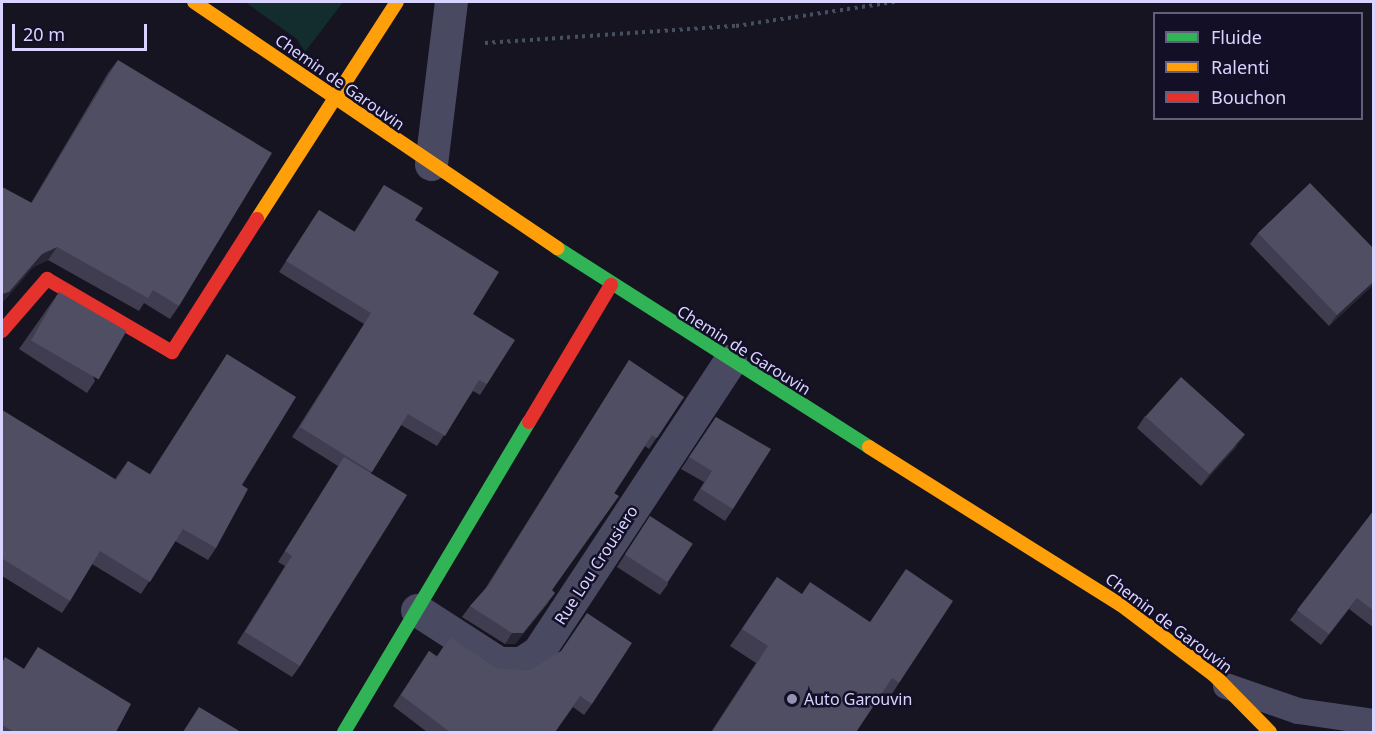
<!DOCTYPE html>
<html>
<head>
<meta charset="utf-8">
<style>
  body { margin:0 }
  #map { position:relative; width:1375px; height:734px; overflow:hidden; background:#161421; font-family:"Noto Sans",sans-serif }
  div>[style] { position:absolute }
  [style*='--x'] { left:calc(var(--x)*1px); top:calc(var(--y)*1px); width:calc(var(--w)*1px); rotate:calc(var(--a)*1deg) }
  .green>* { inset:0; background:#132c2d }
  .path>* { height:4px; margin-top:-2px; transform-origin:0; background:repeating-linear-gradient(90deg,#44505f 0 3px,transparent 0 7.5px) }
  .lane>* { height:26px; margin:-13px; padding:0 13px; transform-origin:13px; border-radius:13px; background:#4a4962 }
  .street>* { height:33px; margin:-16.5px; padding:0 16.5px; transform-origin:16.5px; border-radius:16.5px; background:#4a4962 }
  .fast>* { height:14px; margin:-7px; padding:0 7px; transform-origin:7px; border-radius:7px; background:#30b455 }
  .slow>* { height:14px; margin:-7px; padding:0 7px; transform-origin:7px; border-radius:7px; background:#ff9f0a }
  .jam>* { height:14px; margin:-7px; padding:0 7px; transform-origin:7px; border-radius:7px; background:#e5322d }
  .wall>* { inset:0; background:#403d50 }
  .shaded-wall>* { inset:0; background:#282635 }
  .building>* { inset:0; background:#504e63; transform-origin:0 0 }
  .dots>* { width:16px; height:16px; translate:-50% -50%; box-sizing:border-box; border:3px solid #130f26; border-radius:50% }
  span { translate:-50% -50%; white-space:nowrap; text-align:center; line-height:1.15; -webkit-text-stroke:5px #130f26; paint-order:stroke }
  .street-label { font-size:16px; color:#d9d4ff }
  .poi-label { font-size:16px; color:#d9d4ff }
  .left { translate:0 -50%; text-align:left }
  .frame { position:absolute; inset:0; border:3px solid #d9d4ff; pointer-events:none }
  .legend { position:absolute; left:1153px; top:12px; width:210px; height:108px; box-sizing:border-box; background:#130f26; border:2px solid #625e7d; margin:0; padding:8px 10px; list-style:none; font-size:18px; color:#d9d4ff }
  .legend li { display:flex; align-items:center; gap:12px; height:30px }
  .legend b { width:30px; border:2px solid #625e7d }
  .scale { position:absolute; left:12px; top:24px; width:135px; height:27px; box-sizing:border-box; border:3px solid #d9d4ff; border-top:0; padding-left:8px; font-size:18px; line-height:21px; white-space:nowrap; color:#d9d4ff; -webkit-text-stroke:4px #130f26; paint-order:stroke }
</style>
</head>
<body>
<div id="map">
  <div class="green">
    <div style="clip-path:polygon(245px 2px,343px 2px,305px 52px,297px 39px)"></div>
  </div>
  <div class="path">
    <div style="--x:485;--y:43;--w:252;--a:-3.9"></div>
    <div style="--x:736;--y:26;--w:160;--a:-8.6"></div>
  </div>
  <div class="lane">
    <div style="--x:1226;--y:686;--w:76;--a:19.1"></div>
    <div style="--x:1298;--y:711;--w:77;--a:8.2"></div>
  </div>
  <div class="street">
    <div style="--x:431;--y:164;--w:163;--a:-83"></div>
    <div style="--x:417;--y:610;--w:98;--a:32.9"></div>
    <div style="--x:499;--y:663;--w:22;--a:0"></div>
    <div style="--x:521;--y:663;--w:20;--a:-33"></div>
    <div style="--x:538;--y:652;--w:349;--a:-56.6"></div>
  </div>
  <div class="fast">
    <div style="--x:557;--y:248;--w:370;--a:32.5"></div>
    <div style="--x:344;--y:732;--w:361;--a:-59.2"></div>
  </div>
  <div class="slow">
    <div style="--x:194;--y:2;--w:439;--a:34.1"></div>
    <div style="--x:257;--y:219;--w:258;--a:-57.2"></div>
    <div style="--x:869;--y:447;--w:297;--a:32.1"></div>
    <div style="--x:1121;--y:605;--w:116;--a:37"></div>
    <div style="--x:1214;--y:675;--w:80;--a:45.5"></div>
  </div>
  <div class="jam">
    <div style="--x:2;--y:331;--w:69;--a:-49.1"></div>
    <div style="--x:47;--y:279;--w:145;--a:30.3"></div>
    <div style="--x:172;--y:352;--w:158;--a:-57.4"></div>
    <div style="--x:529;--y:422;--w:160;--a:-59.1"></div>
  </div>
  <div class="wall">
    <div style="clip-path:polygon(118px 60px,179px 306px,170px 319px,144px 303px,139px 311px,48px 260px,33px 267px,2px 303px,2px 187px,31px 203px,108px 73px)"></div>
    <div style="clip-path:polygon(384px 185px,415px 220px,473px 314px,487px 384px,480px 395px,473px 391px,437px 446px,401px 425px,371px 473px,300px 666px,292px 677px,237px 643px,285px 566px,278px 562px,338px 466px,292px 437px,364px 324px,279px 272px,319px 210px,354px 232px)"></div>
    <div style="clip-path:polygon(1258px 233px,1374px 249px,1374px 284px,1329px 326px,1250px 244px)"></div>
    <div style="clip-path:polygon(59px 292px,95px 381px,87px 393px,19px 349px)"></div>
    <div style="clip-path:polygon(227px 354px,242px 485px,216px 548px,208px 560px,175px 541px,141px 594px,92px 564px,70px 601px,62px 613px,2px 576px,2px 410px,115px 479px,128px 461px,150px 474px)"></div>
    <div style="clip-path:polygon(629px 360px,684px 397px,649px 449px,645px 446px,552px 590px,548px 603px,515px 644px,505px 644px,462px 617px,470px 606px,485px 589px)"></div>
    <div style="clip-path:polygon(1145px 416px,1237px 446px,1201px 486px,1137px 428px)"></div>
    <div style="clip-path:polygon(716px 417px,733px 509px,725px 521px,693px 500px,704px 482px,681px 469px)"></div>
    <div style="clip-path:polygon(1374px 510px,1374px 628px,1349px 609px,1321px 645px,1290px 620px)"></div>
    <div style="clip-path:polygon(650px 516px,668px 584px,660px 595px,617px 567px)"></div>
    <div style="clip-path:polygon(777px 577px,899px 683px,888px 700px,881px 695px,856px 732px,711px 732px,756px 663px,730px 646px)"></div>
    <div style="clip-path:polygon(450px 637px,497px 668px,530px 670px,560px 652px,592px 704px,584px 715px,573px 707px,555px 732px,427px 732px,393px 706px,429px 651px,437px 656px)"></div>
    <div style="clip-path:polygon(38px 647px,116px 732px,2px 732px,2px 662px,24px 669px)"></div>
  </div>
  <div class="shaded-wall">
    <div style="clip-path:polygon(57px 247px,48px 260px,33px 267px,2px 303px,2px 294px,42px 254px)"></div>
    <div style="clip-path:polygon(1374px 281px,1374px 284px,1329px 326px,1337px 315px)"></div>
    <div style="clip-path:polygon(1245px 435px,1237px 446px,1201px 486px,1209px 475px)"></div>
    <div style="clip-path:polygon(555px 593px,515px 644px,505px 644px,512px 633px)"></div>
    <div style="clip-path:polygon(1357px 598px,1349px 609px,1321px 645px,1329px 634px)"></div>
  </div>
  <div class="building">
    <div style="clip-path:polygon(118px 60px,272px 153px,179px 306px,153px 290px,148px 298px,57px 247px,42px 254px,9px 292px,2px 294px,2px 187px,32px 203px)"></div>
    <div style="clip-path:polygon(1310px 183px,1374px 249px,1374px 281px,1337px 315px,1258px 233px)"></div>
    <div style="clip-path:polygon(384px 185px,423px 208px,415px 220px,499px 272px,473px 314px,515px 340px,487px 384px,479px 380px,445px 436px,408px 414px,372px 472px,300px 427px,371px 313px,286px 261px,319px 210px,355px 232px)"></div>
    <div style="left:59px;top:292px;width:78px;height:56px;rotate:30deg"></div>
    <div style="clip-path:polygon(227px 354px,296px 397px,242px 485px,248px 489px,216px 548px,183px 529px,150px 582px,100px 551px,70px 601px,3px 559px,2px 561px,2px 410px,116px 480px,128px 461px,150px 475px)"></div>
    <div style="clip-path:polygon(629px 360px,684px 397px,657px 438px,652px 435px,614px 493px,619px 496px,552px 590px,555px 593px,523px 633px,512px 633px,470px 606px,488px 586px)"></div>
    <div style="left:1181px;top:377px;width:86px;height:53px;rotate:42deg"></div>
    <div style="clip-path:polygon(716px 417px,771px 449px,733px 509px,701px 489px,712px 471px,689px 457px)"></div>
    <div style="clip-path:polygon(344px 457px,407px 495px,300px 666px,245px 632px,292px 556px,285px 551px)"></div>
    <div style="clip-path:polygon(1374px 510px,1374px 611px,1357px 598px,1329px 634px,1297px 610px)"></div>
    <div style="left:650px;top:516px;width:51px;height:46px;rotate:33deg"></div>
    <div style="clip-path:polygon(906px 569px,953px 601px,899px 683px,892px 678px,856px 732px,712px 732px,768px 646px,742px 629px,777px 577px,802px 594px,810px 582px,870px 622px)"></div>
    <div style="clip-path:polygon(587px 613px,632px 643px,592px 704px,580px 696px,555px 732px,450px 732px,401px 695px,429px 651px,437px 657px,450px 637px,497px 668px,530px 670px,561px 651px)"></div>
    <div style="clip-path:polygon(38px 647px,131px 704px,116px 732px,14px 732px,2px 725px,2px 663px,5px 657px,24px 669px)"></div>
    <div style="clip-path:polygon(199px 707px,241px 732px,183px 732px)"></div>
  </div>
  <div class="dots">
    <div style="left:792px;top:699px;background:#9591b1"></div>
  </div>
  <div class="street-label">
    <span style="left:340px;top:82px;rotate:35deg">Chemin de Garouvin</span>
    <span style="left:744px;top:350px;rotate:32deg">Chemin de Garouvin</span>
    <span style="left:596px;top:565px;rotate:-57deg">Rue Lou Crousiero</span>
    <span style="left:1169px;top:623px;rotate:37deg">Chemin de Garouvin</span>
  </div>
  <div class="poi-label">
    <span class="left" style="left:804px;top:699px">Auto Garouvin</span>
  </div>
  <div class="frame"></div>
  <ul class="legend">
  <li><b style="height:8px;background:#30b455"></b>Fluide</li>
  <li><b style="height:8px;background:#ff9f0a"></b>Ralenti</li>
  <li><b style="height:8px;background:#e5322d"></b>Bouchon</li>
  </ul>
  <div class="scale">20 m</div>
</div>
</body>
</html>
